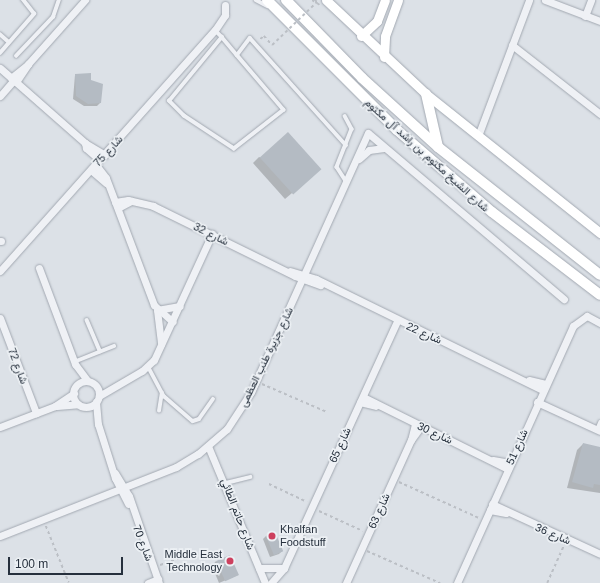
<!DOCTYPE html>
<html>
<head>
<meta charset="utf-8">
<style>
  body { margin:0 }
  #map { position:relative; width:600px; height:583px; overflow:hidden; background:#dce1e7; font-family:Arial,Vazirmatn,sans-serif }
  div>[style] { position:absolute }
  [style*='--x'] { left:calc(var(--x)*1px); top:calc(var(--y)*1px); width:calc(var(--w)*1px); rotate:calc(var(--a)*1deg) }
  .shadow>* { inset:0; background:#0003 }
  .building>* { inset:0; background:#b4bbc3; transform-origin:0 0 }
  .path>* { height:1.5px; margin-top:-0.75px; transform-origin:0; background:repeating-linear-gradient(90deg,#bbbfc5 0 3px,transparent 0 6px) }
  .roads { filter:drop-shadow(0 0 1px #a2a8b1) drop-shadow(0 0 1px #a2a8b1) }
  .lane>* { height:3.5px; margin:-1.75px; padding:0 1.75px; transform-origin:1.75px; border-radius:1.75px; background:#eff1f5 }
  .street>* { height:7px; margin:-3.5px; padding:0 3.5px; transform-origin:3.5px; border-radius:3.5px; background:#eff1f5 }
  .street>.ring { margin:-3.5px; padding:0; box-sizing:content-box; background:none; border:7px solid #eff1f5; border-radius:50% }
  .secondary>* { height:9px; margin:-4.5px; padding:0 4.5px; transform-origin:4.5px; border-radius:4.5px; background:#fff }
  .primary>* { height:10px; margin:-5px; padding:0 5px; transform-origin:5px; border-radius:5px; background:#fff }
  .path-bridge>* { height:1.5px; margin-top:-0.75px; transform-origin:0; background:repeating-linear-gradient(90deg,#bbbfc5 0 3px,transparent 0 6px) }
  .dots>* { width:11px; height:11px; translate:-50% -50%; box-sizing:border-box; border:2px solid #ecf0f4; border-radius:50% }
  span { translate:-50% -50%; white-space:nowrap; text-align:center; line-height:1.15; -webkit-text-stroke:3.5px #ecf0f4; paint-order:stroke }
  .street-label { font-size:11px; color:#26303d }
  .poi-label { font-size:11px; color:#26303d }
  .left { translate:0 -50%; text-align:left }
  .right { translate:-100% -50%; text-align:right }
  .scale { position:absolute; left:8px; top:557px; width:115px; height:18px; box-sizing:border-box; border:2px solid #26303d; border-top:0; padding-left:5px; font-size:12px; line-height:14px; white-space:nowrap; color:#26303d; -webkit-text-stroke:3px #ecf0f4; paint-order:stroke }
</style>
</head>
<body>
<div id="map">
  <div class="shadow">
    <div style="clip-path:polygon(75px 75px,100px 103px,97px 106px,84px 106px,73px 99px)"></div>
    <div style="clip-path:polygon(259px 157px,313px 175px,285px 199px,253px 163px)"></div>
    <div style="clip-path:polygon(583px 444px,600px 451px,600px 493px,567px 488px,577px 450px)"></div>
    <div style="clip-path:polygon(266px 536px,282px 551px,279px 554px,270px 557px,263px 539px)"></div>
    <div style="clip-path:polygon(216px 561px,238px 575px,219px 583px,212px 566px)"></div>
  </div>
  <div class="building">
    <div style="clip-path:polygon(91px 73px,91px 80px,103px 84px,101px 103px,88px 104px,76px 96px,75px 74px)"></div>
    <div style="left:288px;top:132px;width:50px;height:38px;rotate:48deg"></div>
    <div style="clip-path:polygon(583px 443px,600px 447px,600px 485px,594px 484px,593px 488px,572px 482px)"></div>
    <div style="left:275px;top:532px;width:21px;height:10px;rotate:67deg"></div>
    <div style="left:230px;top:555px;width:22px;height:15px;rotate:66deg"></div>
  </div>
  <div class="path">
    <div style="--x:312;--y:0;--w:9;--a:32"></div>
    <div style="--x:315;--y:0;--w:3;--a:45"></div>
    <div style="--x:260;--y:39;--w:5;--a:-37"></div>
    <div style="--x:264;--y:36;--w:12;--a:48"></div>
    <div style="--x:262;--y:384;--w:71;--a:23.3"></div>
    <div style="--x:399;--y:482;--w:88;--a:24.2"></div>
    <div style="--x:269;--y:484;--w:42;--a:25.3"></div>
    <div style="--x:319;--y:511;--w:48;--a:24.4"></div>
    <div style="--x:46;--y:526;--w:61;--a:68"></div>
    <div style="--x:367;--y:551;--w:80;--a:23.7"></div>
    <div style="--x:160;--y:565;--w:36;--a:-19"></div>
    <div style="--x:547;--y:583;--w:42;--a:-65.9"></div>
  </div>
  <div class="roads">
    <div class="lane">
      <div style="--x:256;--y:0;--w:13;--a:27"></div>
      <div style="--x:215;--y:30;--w:10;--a:45"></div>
      <div style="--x:222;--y:37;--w:23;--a:50"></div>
      <div style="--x:237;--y:55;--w:72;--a:49.5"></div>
      <div style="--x:284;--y:110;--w:63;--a:142"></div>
      <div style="--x:234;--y:149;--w:60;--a:-146.6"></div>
      <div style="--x:184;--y:116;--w:21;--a:-135"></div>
      <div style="--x:169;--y:101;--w:83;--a:-50.4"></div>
      <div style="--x:0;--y:34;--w:12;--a:42"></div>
      <div style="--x:0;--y:53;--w:52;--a:-48.9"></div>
      <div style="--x:34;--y:14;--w:18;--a:-128"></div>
      <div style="--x:237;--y:55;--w:21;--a:-53"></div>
      <div style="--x:250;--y:38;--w:144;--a:48.1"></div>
      <div style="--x:16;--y:56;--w:54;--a:-46.5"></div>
      <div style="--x:53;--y:17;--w:18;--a:-71"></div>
      <div style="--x:345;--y:116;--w:15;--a:62"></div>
      <div style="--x:352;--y:129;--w:41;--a:111.5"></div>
      <div style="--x:337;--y:167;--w:17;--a:57"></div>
      <div style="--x:87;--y:320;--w:34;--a:67"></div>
      <div style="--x:74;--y:362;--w:43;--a:-21.8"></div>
      <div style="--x:148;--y:366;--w:34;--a:62"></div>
      <div style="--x:164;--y:396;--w:38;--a:41"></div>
      <div style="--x:193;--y:421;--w:6;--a:-18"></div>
      <div style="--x:199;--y:419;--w:24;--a:-55"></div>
      <div style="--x:159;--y:411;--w:18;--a:-81"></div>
      <div style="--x:597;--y:430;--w:8;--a:-67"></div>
      <div style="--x:226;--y:483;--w:25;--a:-14"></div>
    </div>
    <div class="street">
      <div style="--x:545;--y:0;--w:59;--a:20.9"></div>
      <div style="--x:585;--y:16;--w:17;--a:-69"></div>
      <div style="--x:512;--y:45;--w:112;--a:38.1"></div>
      <div style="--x:0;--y:68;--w:113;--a:41.4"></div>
      <div style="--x:85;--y:143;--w:23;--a:31"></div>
      <div style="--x:11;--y:78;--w:22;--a:-39"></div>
      <div style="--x:16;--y:82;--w:22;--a:-56"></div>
      <div style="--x:28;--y:64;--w:86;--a:-48.3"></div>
      <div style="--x:0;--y:96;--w:21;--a:-49"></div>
      <div style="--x:478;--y:136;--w:145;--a:-69.4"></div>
      <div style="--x:85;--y:143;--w:5;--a:79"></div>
      <div style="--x:86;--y:148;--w:18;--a:41"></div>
      <div style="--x:359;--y:159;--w:13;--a:-42"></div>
      <div style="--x:369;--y:150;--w:15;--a:-8"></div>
      <div style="--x:96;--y:165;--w:16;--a:52"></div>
      <div style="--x:106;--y:178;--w:136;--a:69.3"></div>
      <div style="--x:154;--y:305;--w:25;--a:42"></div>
      <div style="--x:91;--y:170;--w:20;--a:41"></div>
      <div style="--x:115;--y:202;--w:13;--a:-9"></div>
      <div style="--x:128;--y:200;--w:26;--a:13"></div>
      <div style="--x:153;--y:206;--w:158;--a:26.2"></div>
      <div style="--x:295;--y:276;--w:27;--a:20"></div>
      <div style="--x:118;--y:208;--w:15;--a:-28"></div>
      <div style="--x:0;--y:241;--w:1;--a:0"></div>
      <div style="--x:39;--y:268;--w:103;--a:69.4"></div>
      <div style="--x:75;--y:364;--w:21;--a:53"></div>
      <div style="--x:0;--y:271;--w:323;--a:-48.3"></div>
      <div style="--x:215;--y:30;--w:18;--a:-56"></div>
      <div style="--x:225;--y:15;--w:10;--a:-90"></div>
      <div style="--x:290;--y:271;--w:27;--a:17"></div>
      <div style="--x:316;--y:279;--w:253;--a:26.1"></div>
      <div style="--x:157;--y:310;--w:34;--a:83"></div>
      <div style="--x:157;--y:310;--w:23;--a:-10"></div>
      <div style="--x:0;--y:318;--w:102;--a:69.2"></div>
      <div style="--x:529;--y:380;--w:17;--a:13"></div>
      <div class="ring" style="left:73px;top:381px;width:19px;height:19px"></div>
      <div style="--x:99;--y:396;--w:50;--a:-30.2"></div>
      <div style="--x:142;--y:371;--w:16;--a:-43"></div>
      <div style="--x:154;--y:360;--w:139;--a:-65.3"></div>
      <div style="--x:363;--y:397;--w:162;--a:26.4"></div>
      <div style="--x:96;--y:402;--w:22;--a:85"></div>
      <div style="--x:98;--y:424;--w:57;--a:72.5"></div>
      <div style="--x:115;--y:478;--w:29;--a:63"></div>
      <div style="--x:360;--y:402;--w:16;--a:14"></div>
      <div style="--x:537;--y:402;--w:69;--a:24.7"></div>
      <div style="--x:57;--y:406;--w:21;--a:-5"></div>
      <div style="--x:0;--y:427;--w:59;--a:-20.9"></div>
      <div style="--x:55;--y:406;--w:23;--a:-34"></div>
      <div style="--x:411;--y:440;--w:16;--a:-76"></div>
      <div style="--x:208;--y:446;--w:148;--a:67.4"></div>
      <div style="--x:493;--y:460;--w:17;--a:10"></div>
      <div style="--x:115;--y:473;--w:27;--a:59"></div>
      <div style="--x:129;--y:496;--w:92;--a:71"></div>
      <div style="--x:492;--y:504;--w:119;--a:24.8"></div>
      <div style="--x:490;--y:510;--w:16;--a:11"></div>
      <div style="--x:0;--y:536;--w:189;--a:-21.4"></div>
      <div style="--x:176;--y:467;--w:26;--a:-31"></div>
      <div style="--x:198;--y:454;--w:38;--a:-41"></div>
      <div style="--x:227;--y:429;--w:44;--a:-57"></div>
      <div style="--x:251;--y:392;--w:284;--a:-65.7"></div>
      <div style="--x:368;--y:133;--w:257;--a:40.3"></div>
      <div style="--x:259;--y:568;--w:25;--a:0"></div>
      <div style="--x:148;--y:583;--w:11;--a:-22"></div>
      <div style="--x:271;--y:583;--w:20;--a:-49"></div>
      <div style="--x:284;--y:568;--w:272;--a:-65.4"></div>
      <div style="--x:346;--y:583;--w:157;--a:-65.6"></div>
      <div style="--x:411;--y:440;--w:17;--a:-54"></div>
      <div style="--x:457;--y:583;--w:282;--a:-65.7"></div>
      <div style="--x:573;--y:326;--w:17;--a:-36"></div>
      <div style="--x:587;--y:316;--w:15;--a:28"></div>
    </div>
    <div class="secondary">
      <div style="--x:326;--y:0;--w:137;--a:43.2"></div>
      <div style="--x:426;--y:94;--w:223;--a:38.6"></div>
      <div style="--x:361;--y:36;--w:22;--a:-43"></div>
      <div style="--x:377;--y:21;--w:22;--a:-69"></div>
      <div style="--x:384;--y:57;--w:21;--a:-87"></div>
      <div style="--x:385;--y:36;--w:38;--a:-70"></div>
    </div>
    <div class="primary">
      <div style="--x:267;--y:0;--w:184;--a:45"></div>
      <div style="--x:397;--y:130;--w:125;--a:40.8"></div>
      <div style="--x:492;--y:212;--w:136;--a:37.5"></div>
      <div style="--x:286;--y:0;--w:109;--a:45.7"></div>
      <div style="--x:362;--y:78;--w:103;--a:42.2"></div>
      <div style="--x:438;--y:147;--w:206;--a:38.3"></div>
      <div style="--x:426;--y:94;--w:54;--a:77.2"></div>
    </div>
  </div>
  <div class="path-bridge">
    <div style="--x:272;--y:45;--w:62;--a:-43.7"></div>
  </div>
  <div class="dots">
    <div style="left:272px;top:536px;background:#cd405e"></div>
    <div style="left:230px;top:561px;background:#cd405e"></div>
  </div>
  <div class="street-label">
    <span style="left:108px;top:151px;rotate:-48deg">شارع 75</span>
    <span style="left:427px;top:155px;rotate:42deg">شارع الشيخ مكتوم بن راشد آل مكتوم</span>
    <span style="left:211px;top:234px;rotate:26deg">شارع 32</span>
    <span style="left:424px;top:333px;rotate:24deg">شارع 22</span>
    <span style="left:266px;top:357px;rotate:-64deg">شارع جزيرة طنب العظمى</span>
    <span style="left:18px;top:366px;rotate:69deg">شارع 72</span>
    <span style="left:435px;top:433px;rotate:25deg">شارع 30</span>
    <span style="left:340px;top:445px;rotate:-65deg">شارع 65</span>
    <span style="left:517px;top:447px;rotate:-66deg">شارع 51</span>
    <span style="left:379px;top:511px;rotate:-66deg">شارع 63</span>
    <span style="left:238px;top:514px;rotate:69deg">شارع حاتم الطائي</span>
    <span style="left:553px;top:534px;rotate:23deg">شارع 36</span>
    <span style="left:143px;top:543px;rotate:69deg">شارع 70</span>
  </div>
  <div class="poi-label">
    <span class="left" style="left:280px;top:536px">Khalfan<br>Foodstuff</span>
    <span class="right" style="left:222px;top:561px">Middle East<br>Technology</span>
  </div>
  <div class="scale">100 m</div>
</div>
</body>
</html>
